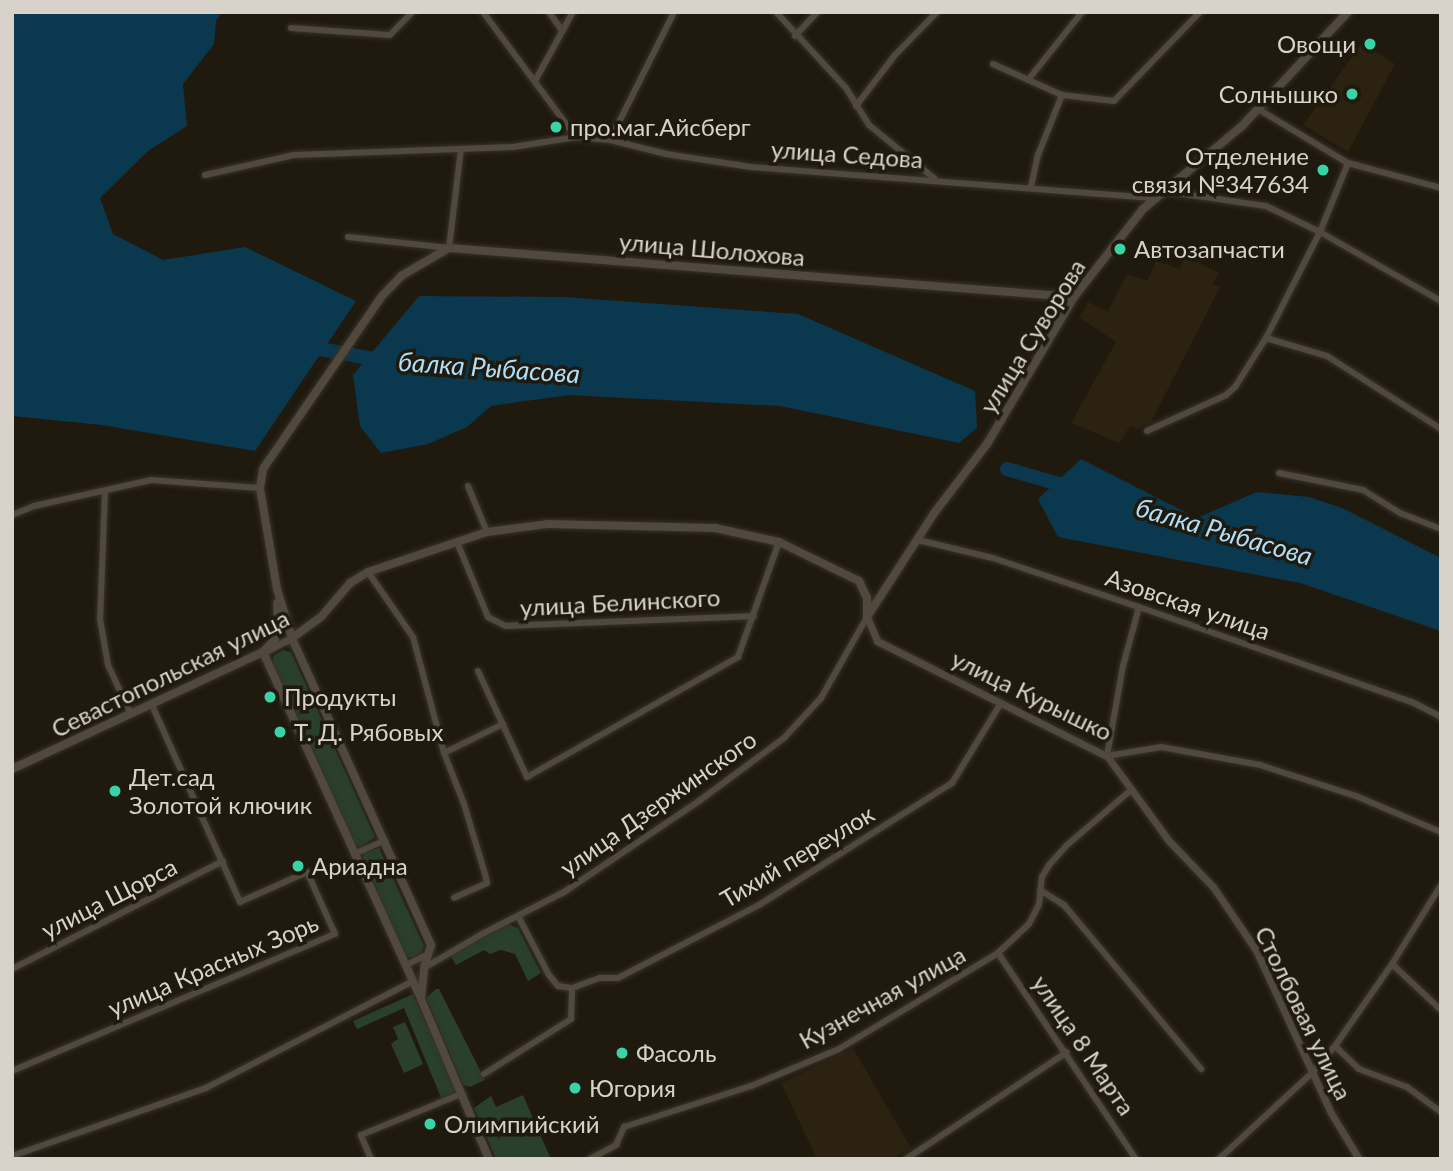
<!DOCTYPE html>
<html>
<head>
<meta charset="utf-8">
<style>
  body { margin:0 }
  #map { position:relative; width:1453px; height:1171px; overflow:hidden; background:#201a0e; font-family:Lato,sans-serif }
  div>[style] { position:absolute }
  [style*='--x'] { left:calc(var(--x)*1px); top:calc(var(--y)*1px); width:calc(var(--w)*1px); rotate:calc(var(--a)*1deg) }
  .built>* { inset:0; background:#2b2211 }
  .green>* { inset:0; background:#2a402a }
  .water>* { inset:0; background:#0a384e }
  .river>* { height:14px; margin:-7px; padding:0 7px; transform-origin:7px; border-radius:7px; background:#0a384e }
  .roads { filter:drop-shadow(0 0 2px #36322d) drop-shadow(0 0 2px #36322d) }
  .minor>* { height:6px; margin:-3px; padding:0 3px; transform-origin:3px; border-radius:3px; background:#50493c }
  .tertiary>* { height:7px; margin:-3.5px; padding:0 3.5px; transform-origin:3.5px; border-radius:3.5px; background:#50493c }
  .secondary>* { height:8px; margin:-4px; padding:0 4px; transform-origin:4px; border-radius:4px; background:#50493c }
  .dots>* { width:19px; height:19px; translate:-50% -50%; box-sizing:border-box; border:4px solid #201a0e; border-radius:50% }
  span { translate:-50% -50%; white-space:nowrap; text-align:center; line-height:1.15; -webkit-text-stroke:7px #201a0e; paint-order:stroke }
  .poi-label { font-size:24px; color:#d7d3cb }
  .right { translate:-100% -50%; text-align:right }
  .left { translate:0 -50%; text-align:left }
  .street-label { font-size:24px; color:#d7d3cb }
  .water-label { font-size:26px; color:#addefa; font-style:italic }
  .frame { position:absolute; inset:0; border:14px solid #d7d3cb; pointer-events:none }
</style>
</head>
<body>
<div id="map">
  <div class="built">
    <div style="clip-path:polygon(1362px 43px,1395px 64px,1348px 152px,1303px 125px)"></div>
    <div style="clip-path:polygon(1186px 256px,1219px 273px,1213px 284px,1220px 287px,1151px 422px,1137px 429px,1130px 426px,1119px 443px,1071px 423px,1116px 342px,1080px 318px,1088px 302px,1108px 312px,1127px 274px,1147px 281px,1156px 261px,1179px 269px)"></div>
    <div style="clip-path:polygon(853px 1048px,911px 1148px,893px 1159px,817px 1159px,781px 1083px)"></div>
  </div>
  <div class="green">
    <div style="clip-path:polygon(283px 650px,291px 652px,375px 837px,361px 847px,355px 845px,273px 664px,273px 656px)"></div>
    <div style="clip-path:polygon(379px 848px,424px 946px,420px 954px,412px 958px,404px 955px,362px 861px,364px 853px)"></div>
    <div style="clip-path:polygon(507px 924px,518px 928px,541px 973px,528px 981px,515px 954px,501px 950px,490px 954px,484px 950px,456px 965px,450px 955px)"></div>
    <div style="clip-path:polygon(436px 989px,439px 989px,485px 1080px,470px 1087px,463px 1085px,426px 998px)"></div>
    <div style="clip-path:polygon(413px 994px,456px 1089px,454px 1094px,442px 1100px,404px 1008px,357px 1029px,353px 1021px)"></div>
    <div style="clip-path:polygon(405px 1022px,423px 1064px,404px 1073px,391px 1044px,398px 1039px,393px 1027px)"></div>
    <div style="clip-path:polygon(523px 1095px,535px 1123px,551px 1159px,496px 1159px,474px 1108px,491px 1096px,496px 1107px)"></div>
  </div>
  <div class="water">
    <div style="clip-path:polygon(12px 12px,222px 12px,216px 21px,214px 44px,183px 84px,187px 126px,148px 151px,100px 198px,113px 234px,163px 260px,245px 247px,356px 301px,255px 451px,102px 425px,12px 416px)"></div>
    <div style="clip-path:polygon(419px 296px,564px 297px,798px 314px,975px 391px,977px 428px,959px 443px,780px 406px,569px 395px,491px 406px,467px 427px,428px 444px,381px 453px,360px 426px,353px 375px)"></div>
    <div style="clip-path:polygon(1081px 459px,1197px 518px,1257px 492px,1309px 497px,1342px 508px,1441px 558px,1441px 631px,1300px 583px,1058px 537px,1038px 499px)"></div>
  </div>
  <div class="river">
    <div style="--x:304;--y:346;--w:81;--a:10.6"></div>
    <div style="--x:1007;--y:469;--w:69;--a:16.1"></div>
  </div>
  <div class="roads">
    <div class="minor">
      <div style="--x:483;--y:12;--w:156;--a:53.4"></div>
      <div style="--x:549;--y:12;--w:21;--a:55"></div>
      <div style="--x:776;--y:12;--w:103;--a:47.4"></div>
      <div style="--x:846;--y:88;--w:44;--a:58.1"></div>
      <div style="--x:869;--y:125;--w:85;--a:39.3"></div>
      <div style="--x:291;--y:28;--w:99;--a:4"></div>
      <div style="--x:390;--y:35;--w:32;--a:-46"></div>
      <div style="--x:795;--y:36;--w:33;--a:-47"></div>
      <div style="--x:993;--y:64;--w:76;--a:24.2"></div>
      <div style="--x:1062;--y:95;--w:52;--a:6.6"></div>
      <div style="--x:1114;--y:101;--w:124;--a:-46"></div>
      <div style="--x:1028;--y:80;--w:87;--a:-51.5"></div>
      <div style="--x:535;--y:81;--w:79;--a:-61.2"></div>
      <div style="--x:856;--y:106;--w:64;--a:-52.6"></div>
      <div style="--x:895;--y:55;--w:60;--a:-45.7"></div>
      <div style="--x:1258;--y:109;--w:105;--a:31"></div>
      <div style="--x:1348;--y:163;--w:96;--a:15"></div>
      <div style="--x:610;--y:140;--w:143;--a:-63.4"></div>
      <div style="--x:205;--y:175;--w:91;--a:-12.7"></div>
      <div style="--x:294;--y:155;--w:219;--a:-2.1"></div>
      <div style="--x:513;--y:147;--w:64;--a:-9"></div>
      <div style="--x:576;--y:137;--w:34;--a:5"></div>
      <div style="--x:610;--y:140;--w:58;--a:14"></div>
      <div style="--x:666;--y:154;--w:86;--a:8.7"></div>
      <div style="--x:751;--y:167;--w:406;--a:4.4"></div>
      <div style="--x:1031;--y:187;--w:33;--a:-78"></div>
      <div style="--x:1038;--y:155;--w:65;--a:-68.2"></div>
      <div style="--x:1163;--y:191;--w:104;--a:8.3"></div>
      <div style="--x:1266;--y:206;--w:60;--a:25.7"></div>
      <div style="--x:1320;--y:232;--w:139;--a:29.7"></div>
      <div style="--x:348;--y:237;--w:102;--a:6.2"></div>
      <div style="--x:449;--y:248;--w:100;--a:-83.1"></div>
      <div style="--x:1266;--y:338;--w:64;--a:16.4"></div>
      <div style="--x:1327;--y:356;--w:135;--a:32.6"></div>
      <div style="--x:1147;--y:431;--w:87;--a:-24.5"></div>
      <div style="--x:1226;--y:395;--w:12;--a:-42"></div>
      <div style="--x:1235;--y:387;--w:58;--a:-57.7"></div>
      <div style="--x:1266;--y:338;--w:119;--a:-63"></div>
      <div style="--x:1320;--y:232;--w:74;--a:-67.9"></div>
      <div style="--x:1279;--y:473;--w:86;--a:11.4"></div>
      <div style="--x:1363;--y:490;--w:44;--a:31.9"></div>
      <div style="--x:1400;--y:513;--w:44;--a:21.3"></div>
      <div style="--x:468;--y:486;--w:50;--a:67.6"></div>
      <div style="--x:105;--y:491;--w:128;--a:92.2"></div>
      <div style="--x:100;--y:619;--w:47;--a:80.1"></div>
      <div style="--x:108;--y:665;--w:54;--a:64.9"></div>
      <div style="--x:12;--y:515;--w:24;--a:-22"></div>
      <div style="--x:34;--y:506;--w:120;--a:-12.5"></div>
      <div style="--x:151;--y:480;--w:109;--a:4.2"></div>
      <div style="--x:918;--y:540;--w:77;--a:13.5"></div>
      <div style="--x:993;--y:558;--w:154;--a:18.6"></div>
      <div style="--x:1139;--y:607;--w:289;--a:19.2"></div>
      <div style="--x:1412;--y:702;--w:33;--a:27"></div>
      <div style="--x:457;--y:542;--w:81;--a:67.5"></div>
      <div style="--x:488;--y:617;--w:20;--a:27"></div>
      <div style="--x:506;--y:626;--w:248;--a:-2.3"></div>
      <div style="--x:368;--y:572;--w:79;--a:55.3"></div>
      <div style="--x:413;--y:637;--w:120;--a:75"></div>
      <div style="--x:444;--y:753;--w:55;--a:68.6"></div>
      <div style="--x:464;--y:804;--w:73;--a:73.3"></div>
      <div style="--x:485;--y:874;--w:9;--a:77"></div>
      <div style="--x:487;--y:883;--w:36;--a:156"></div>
      <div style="--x:1139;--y:607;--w:61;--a:105.2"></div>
      <div style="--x:1123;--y:666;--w:91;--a:100.1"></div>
      <div style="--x:1107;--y:756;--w:55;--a:-9.5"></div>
      <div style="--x:1161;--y:747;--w:101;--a:10.3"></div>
      <div style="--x:1260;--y:765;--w:101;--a:17.9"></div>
      <div style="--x:1356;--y:796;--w:92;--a:23"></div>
      <div style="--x:478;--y:671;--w:117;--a:65.2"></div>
      <div style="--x:527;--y:777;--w:243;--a:-29.6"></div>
      <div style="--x:738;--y:657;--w:122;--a:-70.4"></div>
      <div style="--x:444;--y:753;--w:66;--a:-26.2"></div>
      <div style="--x:354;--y:854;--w:34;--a:-24"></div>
      <div style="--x:1040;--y:890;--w:28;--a:32"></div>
      <div style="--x:1064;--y:905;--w:214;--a:50.1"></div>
      <div style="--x:518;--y:916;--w:67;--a:62.3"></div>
      <div style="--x:549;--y:975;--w:14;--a:51"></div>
      <div style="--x:558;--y:986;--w:14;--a:8"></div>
      <div style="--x:572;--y:988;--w:30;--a:-20"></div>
      <div style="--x:600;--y:978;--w:18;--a:0"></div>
      <div style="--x:618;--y:978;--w:159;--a:-27.4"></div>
      <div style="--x:759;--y:905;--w:228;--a:-32.3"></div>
      <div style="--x:952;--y:783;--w:94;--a:-58.5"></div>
      <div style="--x:998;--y:953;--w:248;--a:56.2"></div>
      <div style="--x:1392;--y:964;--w:67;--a:43.2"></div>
      <div style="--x:406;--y:965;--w:25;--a:-26"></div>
      <div style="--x:424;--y:968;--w:69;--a:-30.3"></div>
      <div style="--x:484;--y:933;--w:90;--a:-27.1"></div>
      <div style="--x:564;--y:892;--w:163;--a:-34"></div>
      <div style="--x:699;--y:801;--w:106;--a:-36.5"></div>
      <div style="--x:784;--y:738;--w:54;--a:-47.2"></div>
      <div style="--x:821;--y:698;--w:93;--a:-60.4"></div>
      <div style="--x:12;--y:969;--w:237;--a:-27.1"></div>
      <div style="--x:1335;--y:1046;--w:33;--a:44"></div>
      <div style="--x:1359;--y:1069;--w:51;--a:20.6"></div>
      <div style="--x:1407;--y:1087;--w:42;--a:36.3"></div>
      <div style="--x:12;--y:1071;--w:351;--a:-23"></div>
      <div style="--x:335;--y:934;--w:68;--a:-114.3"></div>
      <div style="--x:307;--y:872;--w:73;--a:155.9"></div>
      <div style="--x:240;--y:902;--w:216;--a:-114.1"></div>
      <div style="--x:484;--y:1074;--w:103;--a:-32.3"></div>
      <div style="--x:571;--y:1019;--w:31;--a:-88"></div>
      <div style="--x:12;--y:1156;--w:206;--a:-19.3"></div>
      <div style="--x:206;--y:1088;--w:233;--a:-27.3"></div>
      <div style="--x:371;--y:1159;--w:26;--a:-113"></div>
      <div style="--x:361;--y:1135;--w:108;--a:-22.3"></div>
      <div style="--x:590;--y:1159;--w:30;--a:-28"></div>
      <div style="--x:616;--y:1145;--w:20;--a:-66"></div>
      <div style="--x:624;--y:1127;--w:133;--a:-17.9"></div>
      <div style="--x:751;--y:1086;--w:95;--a:-22.8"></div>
      <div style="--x:839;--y:1049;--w:186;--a:-31.1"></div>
      <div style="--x:998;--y:953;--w:42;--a:-43.1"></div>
      <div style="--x:1029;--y:924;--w:22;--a:-63"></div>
      <div style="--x:1039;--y:904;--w:27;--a:-84"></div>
      <div style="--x:1042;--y:877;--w:14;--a:-60"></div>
      <div style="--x:1049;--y:865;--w:27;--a:-48"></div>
      <div style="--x:1067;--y:845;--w:84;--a:-40.7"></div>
      <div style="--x:906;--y:1159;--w:193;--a:-33.6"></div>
      <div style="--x:1219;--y:1159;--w:128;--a:-42.8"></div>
      <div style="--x:1313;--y:1072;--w:34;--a:-50"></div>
      <div style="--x:1335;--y:1046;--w:100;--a:-55.2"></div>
      <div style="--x:1392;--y:964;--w:93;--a:-58.2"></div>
    </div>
    <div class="tertiary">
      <div style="--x:867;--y:617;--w:26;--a:67"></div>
      <div style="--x:877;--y:641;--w:257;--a:26.6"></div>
      <div style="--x:1107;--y:756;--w:105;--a:53.9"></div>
      <div style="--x:1169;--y:841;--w:65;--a:46.2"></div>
      <div style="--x:1214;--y:888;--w:75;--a:55.9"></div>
      <div style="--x:1256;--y:950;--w:179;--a:65.3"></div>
      <div style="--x:1331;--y:1113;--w:54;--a:58.7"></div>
      <div style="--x:264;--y:652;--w:31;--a:-27"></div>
    </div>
    <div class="secondary">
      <div style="--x:867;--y:617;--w:125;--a:-57.1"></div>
      <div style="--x:935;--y:512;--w:86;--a:-52.6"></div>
      <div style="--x:987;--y:444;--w:171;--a:-59.4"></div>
      <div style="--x:1074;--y:297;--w:112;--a:-51.9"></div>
      <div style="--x:1143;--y:209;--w:129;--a:-40"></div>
      <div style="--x:1242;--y:126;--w:156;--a:-47.1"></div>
      <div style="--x:292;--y:638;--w:36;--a:-36"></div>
      <div style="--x:321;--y:617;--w:45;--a:-49.5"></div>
      <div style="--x:350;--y:583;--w:21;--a:-31"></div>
      <div style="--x:368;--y:572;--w:126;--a:-18.6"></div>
      <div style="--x:487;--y:532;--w:62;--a:-7.5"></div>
      <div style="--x:548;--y:524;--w:167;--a:1.4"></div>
      <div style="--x:715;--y:528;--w:66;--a:12.3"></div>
      <div style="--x:779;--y:542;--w:89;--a:26"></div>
      <div style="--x:859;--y:581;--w:19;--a:65"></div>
      <div style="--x:867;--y:598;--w:19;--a:90"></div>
      <div style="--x:263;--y:652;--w:381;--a:65.5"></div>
      <div style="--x:421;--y:999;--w:174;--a:67"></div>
      <div style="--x:12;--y:769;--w:277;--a:-25"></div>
      <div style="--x:263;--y:652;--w:18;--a:-47"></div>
      <div style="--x:275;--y:639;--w:18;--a:-81"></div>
      <div style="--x:278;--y:621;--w:18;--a:-93"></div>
      <div style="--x:421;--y:999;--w:31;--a:-84"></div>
      <div style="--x:424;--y:968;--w:24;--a:-73"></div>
      <div style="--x:431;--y:945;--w:337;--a:-114.4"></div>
      <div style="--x:292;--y:638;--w:51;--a:-107"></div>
      <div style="--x:277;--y:589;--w:102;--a:-99.6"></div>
      <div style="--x:260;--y:488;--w:19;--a:-81"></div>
      <div style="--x:263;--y:469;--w:210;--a:-55.5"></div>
      <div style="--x:382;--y:296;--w:28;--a:-46"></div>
      <div style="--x:401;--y:276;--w:56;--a:-30.3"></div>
      <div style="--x:449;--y:248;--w:627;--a:4.48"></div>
    </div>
  </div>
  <div class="dots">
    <div style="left:1370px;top:44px;background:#39d4a5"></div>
    <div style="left:1352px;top:94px;background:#39d4a5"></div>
    <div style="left:556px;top:127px;background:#39d4a5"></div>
    <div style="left:1323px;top:170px;background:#39d4a5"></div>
    <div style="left:1120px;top:249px;background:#39d4a5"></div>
    <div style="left:270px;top:697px;background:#39d4a5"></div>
    <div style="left:280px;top:732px;background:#39d4a5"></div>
    <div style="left:115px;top:791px;background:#39d4a5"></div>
    <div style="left:298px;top:866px;background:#39d4a5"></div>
    <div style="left:622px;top:1053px;background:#39d4a5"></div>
    <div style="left:575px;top:1088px;background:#39d4a5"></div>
    <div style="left:430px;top:1124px;background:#39d4a5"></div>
  </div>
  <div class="poi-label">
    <span class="right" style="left:1356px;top:44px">Овощи</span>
    <span class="right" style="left:1338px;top:94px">Солнышко</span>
    <span class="left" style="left:570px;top:127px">про.маг.Айсберг</span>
    <span class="right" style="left:1309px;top:170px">Отделение<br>связи №347634</span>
    <span class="left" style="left:1134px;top:249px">Автозапчасти</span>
    <span class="left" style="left:284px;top:697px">Продукты</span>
    <span class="left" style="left:294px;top:732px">Т. Д. Рябовых</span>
    <span class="left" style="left:129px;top:791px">Дет.сад<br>Золотой ключик</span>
    <span class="left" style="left:312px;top:866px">Ариадна</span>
    <span class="left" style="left:636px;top:1053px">Фасоль</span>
    <span class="left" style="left:589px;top:1088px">Югория</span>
    <span class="left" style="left:444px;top:1124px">Олимпийский</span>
  </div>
  <div class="street-label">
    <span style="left:847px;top:154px;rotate:4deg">улица Седова</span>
    <span style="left:712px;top:249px;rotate:5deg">улица Шолохова</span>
    <span style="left:1032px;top:336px;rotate:-58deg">улица Суворова</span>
    <span style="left:620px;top:602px;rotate:-3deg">улица Белинского</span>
    <span style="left:1188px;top:604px;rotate:19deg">Азовская улица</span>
    <span style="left:170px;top:673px;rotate:-26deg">Севастопольская улица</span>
    <span style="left:1032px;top:695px;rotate:26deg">улица Курышко</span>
    <span style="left:658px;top:803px;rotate:-35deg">улица Дзержинского</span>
    <span style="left:797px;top:856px;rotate:-31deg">Тихий переулок</span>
    <span style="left:109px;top:898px;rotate:-27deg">улица Щорса</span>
    <span style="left:213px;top:965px;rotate:-23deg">улица Красных Зорь</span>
    <span style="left:882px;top:997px;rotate:-29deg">Кузнечная улица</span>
    <span style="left:1304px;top:1013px;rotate:64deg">Столбовая улица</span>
    <span style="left:1084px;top:1045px;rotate:56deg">улица 8 Марта</span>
  </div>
  <div class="water-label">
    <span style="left:489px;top:368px;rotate:4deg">балка Рыбасова</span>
    <span style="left:1224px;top:532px;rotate:16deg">балка Рыбасова</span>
  </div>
  <div class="frame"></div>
</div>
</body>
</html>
